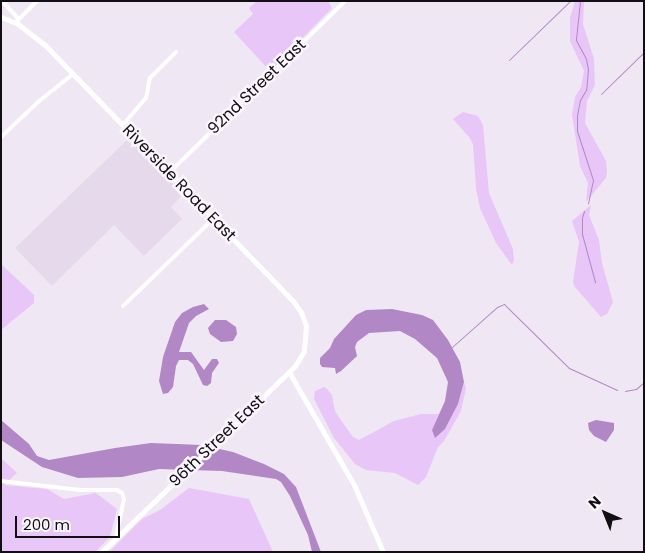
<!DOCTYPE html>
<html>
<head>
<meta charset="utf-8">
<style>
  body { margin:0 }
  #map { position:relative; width:645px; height:553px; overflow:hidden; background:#f0e7f4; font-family:Poppins,sans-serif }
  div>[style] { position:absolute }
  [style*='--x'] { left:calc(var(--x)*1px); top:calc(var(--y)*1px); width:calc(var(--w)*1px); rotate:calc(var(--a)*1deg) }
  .built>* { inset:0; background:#e6d9ec }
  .green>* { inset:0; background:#e8c6f8 }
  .water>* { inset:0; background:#b287c6 }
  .stream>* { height:1px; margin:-0.5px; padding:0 0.5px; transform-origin:0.5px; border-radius:0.5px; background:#b287c6 }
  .minor>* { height:4px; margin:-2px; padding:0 2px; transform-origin:2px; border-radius:2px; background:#fff }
  .tertiary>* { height:5px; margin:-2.5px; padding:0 2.5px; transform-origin:2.5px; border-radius:2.5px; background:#fff }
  span { translate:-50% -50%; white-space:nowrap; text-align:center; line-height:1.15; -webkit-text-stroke:5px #fbf6fe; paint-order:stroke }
  .street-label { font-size:16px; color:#120f13 }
  .frame { position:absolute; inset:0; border:2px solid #120f13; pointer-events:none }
  .north { position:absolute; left:580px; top:488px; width:50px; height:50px; -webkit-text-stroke:4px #fbf6fe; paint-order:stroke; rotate:316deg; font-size:14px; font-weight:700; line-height:20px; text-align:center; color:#120f13 }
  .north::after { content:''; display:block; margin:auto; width:18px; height:22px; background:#120f13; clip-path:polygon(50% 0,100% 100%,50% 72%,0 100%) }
  .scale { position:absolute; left:15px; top:516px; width:105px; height:22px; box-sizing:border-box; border:2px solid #120f13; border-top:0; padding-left:6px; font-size:15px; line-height:18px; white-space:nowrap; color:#120f13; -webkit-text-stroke:4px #fbf6fe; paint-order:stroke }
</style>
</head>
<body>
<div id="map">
  <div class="built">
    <div style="clip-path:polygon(129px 138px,183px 194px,171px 207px,182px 219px,144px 256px,114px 225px,52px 286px,15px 248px)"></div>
  </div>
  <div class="green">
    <div style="clip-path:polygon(257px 1px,328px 1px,332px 8px,270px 71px,234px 32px,253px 14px,249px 8px)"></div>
    <div style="clip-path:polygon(575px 1px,584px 1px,583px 24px,594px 59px,595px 85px,587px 101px,585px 123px,606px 161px,607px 171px,606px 178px,586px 202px,588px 183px,580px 166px,572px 115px,575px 97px,581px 87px,584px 71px,570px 41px,570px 18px)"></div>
    <div style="clip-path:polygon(463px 112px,478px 116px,483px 125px,489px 193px,513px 249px,514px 260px,512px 265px,496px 243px,480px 208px,476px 189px,473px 144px,469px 137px,453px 119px)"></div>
    <div style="clip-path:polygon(591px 205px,589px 215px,599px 240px,602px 263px,613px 302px,607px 314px,601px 317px,574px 286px,573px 282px,579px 242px,572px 221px)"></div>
    <div style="clip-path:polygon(1px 264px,34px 295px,34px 303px,1px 330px)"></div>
    <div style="clip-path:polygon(464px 382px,466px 388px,461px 411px,444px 441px,438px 447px,426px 477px,418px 485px,395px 473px,366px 470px,355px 464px,334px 438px,314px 399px,315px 391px,324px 387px,327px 389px,332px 395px,335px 411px,340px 419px,353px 437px,359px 440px,394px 421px,421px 414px,439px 414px,432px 430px,445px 429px,458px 404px)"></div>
    <div style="clip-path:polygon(1px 458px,17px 473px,4px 485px,47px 489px,64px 499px,96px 493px,117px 509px,110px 537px,95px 552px,1px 552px)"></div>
    <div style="clip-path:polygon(189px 488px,249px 499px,273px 552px,109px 552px,142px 519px,160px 510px)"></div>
  </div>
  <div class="water">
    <div style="clip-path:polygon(204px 304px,209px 309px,196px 316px,189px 323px,179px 352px,191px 352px,204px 370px,212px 359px,217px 359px,219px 363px,212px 373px,211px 383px,207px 386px,203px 385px,193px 364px,188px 360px,179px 360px,176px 366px,173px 387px,168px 393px,163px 394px,159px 381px,163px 357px,175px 322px,182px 313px,193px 307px)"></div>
    <div style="clip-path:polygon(392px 309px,422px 315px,433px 320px,448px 340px,460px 362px,464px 382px,458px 404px,445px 429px,435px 438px,432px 430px,445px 401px,448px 382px,437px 358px,415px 339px,400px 331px,369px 333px,357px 342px,355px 347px,357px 356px,341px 371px,336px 374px,335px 368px,322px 367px,320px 364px,320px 358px,330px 348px,334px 339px,356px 315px,366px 310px)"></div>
    <div style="clip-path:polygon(215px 320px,226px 320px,236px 327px,237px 334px,233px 341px,221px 342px,210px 334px,208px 328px)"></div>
    <div style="clip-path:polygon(1px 420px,29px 444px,37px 456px,49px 460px,115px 448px,151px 443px,177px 444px,201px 445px,233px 452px,264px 464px,284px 474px,296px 487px,321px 552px,312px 552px,308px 535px,290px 496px,281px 482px,276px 479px,222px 471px,159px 469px,122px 477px,78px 478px,42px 467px,1px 440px)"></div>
    <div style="clip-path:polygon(596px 420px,614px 423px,614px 430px,606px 442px,594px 436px,589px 430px,588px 423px)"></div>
  </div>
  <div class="stream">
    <div style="--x:580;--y:1;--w:39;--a:96"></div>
    <div style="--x:576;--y:40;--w:21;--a:62"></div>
    <div style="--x:586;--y:59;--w:10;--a:79"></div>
    <div style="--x:588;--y:69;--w:21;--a:95"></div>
    <div style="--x:586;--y:90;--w:12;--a:121"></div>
    <div style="--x:580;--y:100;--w:15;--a:101"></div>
    <div style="--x:577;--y:115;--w:16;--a:90"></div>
    <div style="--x:577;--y:131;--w:52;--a:71.9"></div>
    <div style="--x:593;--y:180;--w:24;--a:102"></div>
    <div style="--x:509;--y:60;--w:85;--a:-44"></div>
    <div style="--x:601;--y:94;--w:60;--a:-44.3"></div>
    <div style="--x:584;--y:211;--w:7;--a:106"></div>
    <div style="--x:582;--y:218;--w:16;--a:90"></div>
    <div style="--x:582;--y:234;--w:50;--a:74.8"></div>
    <div style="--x:452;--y:347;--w:60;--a:-41.6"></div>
    <div style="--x:497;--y:307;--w:8;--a:-23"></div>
    <div style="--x:504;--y:304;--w:91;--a:44.6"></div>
    <div style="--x:569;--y:368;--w:53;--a:24.6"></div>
    <div style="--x:625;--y:391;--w:11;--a:-10"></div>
    <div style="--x:636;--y:389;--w:11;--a:-41"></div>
  </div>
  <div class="minor">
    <div style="--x:2;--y:1;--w:22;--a:47"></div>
    <div style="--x:17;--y:17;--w:7;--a:82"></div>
    <div style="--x:18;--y:20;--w:27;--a:-45"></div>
    <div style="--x:123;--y:125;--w:35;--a:-50"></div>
    <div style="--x:146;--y:98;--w:20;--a:-79"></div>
    <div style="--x:150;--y:78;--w:37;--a:-45"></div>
    <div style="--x:1;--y:137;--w:51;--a:-43.4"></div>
    <div style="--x:38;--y:102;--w:45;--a:-38.7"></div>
    <div style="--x:169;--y:173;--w:246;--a:-44.3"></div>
    <div style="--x:123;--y:306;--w:125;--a:-44"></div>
    <div style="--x:1;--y:481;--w:80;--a:6.5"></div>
    <div style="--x:80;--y:490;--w:37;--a:0"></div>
    <div style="--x:117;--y:490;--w:6;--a:31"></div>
    <div style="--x:122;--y:493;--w:6;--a:72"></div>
    <div style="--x:124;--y:499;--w:40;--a:102"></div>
  </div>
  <div class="tertiary">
    <div style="--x:1;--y:17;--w:18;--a:22"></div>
    <div style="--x:18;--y:24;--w:34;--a:38"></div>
    <div style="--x:45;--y:45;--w:356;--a:45.9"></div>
    <div style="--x:293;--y:301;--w:14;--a:54"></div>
    <div style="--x:301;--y:312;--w:15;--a:70"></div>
    <div style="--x:306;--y:326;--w:25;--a:95"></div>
    <div style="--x:304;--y:351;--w:17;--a:121"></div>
    <div style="--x:295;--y:366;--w:268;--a:136.1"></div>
    <div style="--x:289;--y:372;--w:133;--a:60.1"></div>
    <div style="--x:355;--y:487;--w:71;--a:66.7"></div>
  </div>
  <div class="street-label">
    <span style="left:257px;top:87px;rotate:-44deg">92nd Street East</span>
    <span style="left:179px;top:183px;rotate:46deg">Riverside Road East</span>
    <span style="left:217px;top:441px;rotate:-44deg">96th Street East</span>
  </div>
  <div class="frame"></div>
  <div class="north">N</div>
  <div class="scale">200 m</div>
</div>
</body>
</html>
